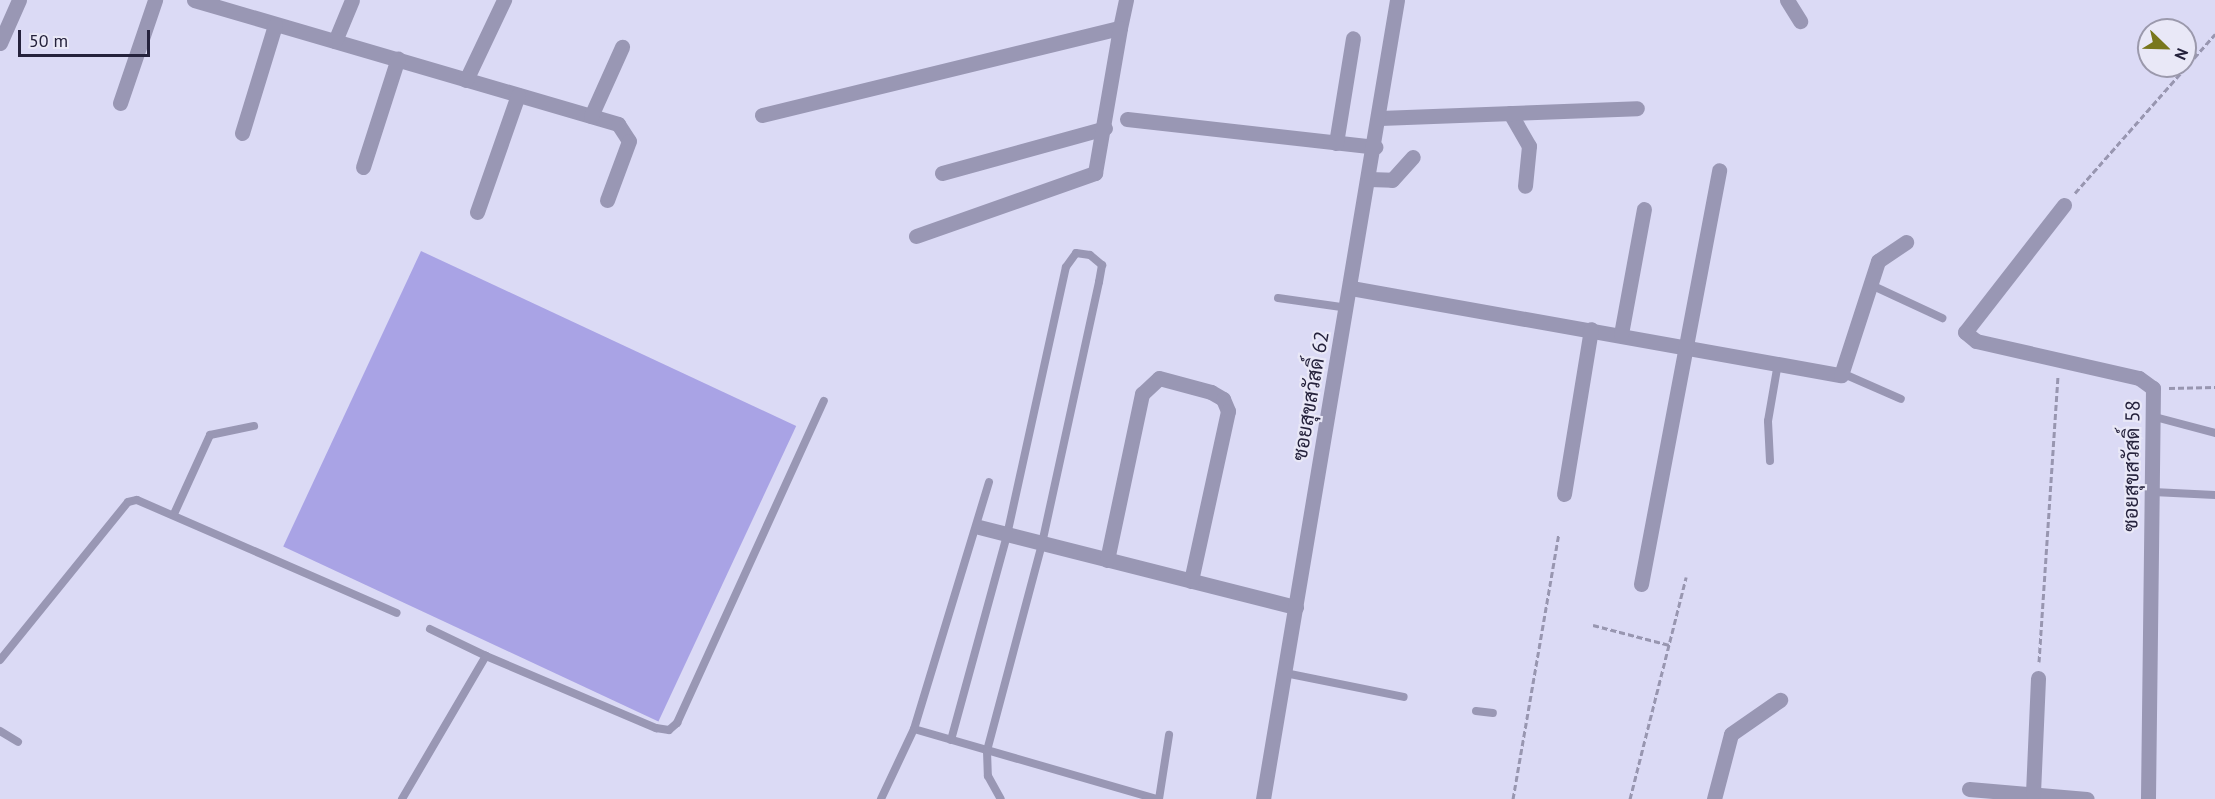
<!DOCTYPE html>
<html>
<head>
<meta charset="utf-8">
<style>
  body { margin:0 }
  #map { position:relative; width:2215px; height:799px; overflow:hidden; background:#dbdaf5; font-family:"PT Sans",Sarabun,sans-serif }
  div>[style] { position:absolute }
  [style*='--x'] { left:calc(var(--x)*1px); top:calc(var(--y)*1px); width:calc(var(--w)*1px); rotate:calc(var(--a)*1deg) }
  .building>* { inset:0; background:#a9a3e5; transform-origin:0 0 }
  .path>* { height:3px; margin-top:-1.5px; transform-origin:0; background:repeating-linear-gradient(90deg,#9896b0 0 6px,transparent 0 9px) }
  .service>* { height:8px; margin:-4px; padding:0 4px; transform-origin:4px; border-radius:4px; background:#9997b4 }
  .minor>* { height:15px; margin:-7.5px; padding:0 7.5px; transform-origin:7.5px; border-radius:7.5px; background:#9997b4 }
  span { translate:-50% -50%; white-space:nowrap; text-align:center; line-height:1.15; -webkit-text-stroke:4.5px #e9e8f7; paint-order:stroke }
  .street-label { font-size:20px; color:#25223c }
  .north { position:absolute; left:2137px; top:18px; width:60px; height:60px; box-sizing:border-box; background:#e9e8f7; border:2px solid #9b99ac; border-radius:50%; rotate:113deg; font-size:16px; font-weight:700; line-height:24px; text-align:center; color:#25223c }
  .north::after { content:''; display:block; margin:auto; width:21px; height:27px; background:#79771d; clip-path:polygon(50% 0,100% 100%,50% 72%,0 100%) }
  .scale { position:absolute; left:18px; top:30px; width:132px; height:27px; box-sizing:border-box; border:3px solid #25223c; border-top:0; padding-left:8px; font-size:18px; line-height:21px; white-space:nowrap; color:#25223c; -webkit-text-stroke:4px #e9e8f7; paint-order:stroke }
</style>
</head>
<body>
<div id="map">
  <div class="building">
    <div style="left:421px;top:251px;width:414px;height:326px;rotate:25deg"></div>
  </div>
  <div class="path">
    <div style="--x:2075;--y:193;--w:212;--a:-48.6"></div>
    <div style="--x:2169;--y:388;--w:46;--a:-1.2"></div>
    <div style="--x:1593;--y:625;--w:79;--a:14.7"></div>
    <div style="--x:2039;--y:662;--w:288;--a:-86.2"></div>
    <div style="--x:1513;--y:799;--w:269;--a:-80.2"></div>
    <div style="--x:1630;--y:799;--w:229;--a:-75.8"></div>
  </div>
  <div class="service">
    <div style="--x:1869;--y:284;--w:81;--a:25"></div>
    <div style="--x:1278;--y:298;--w:71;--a:8.1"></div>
    <div style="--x:1844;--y:374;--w:62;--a:23.7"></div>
    <div style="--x:2155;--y:417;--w:62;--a:14.9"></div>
    <div style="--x:1770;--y:461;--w:40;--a:-92.9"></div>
    <div style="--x:1768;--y:421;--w:59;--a:-80.2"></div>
    <div style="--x:2153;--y:492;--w:62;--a:2.8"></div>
    <div style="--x:174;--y:514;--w:87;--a:-65.5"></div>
    <div style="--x:210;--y:435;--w:45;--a:-11.6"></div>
    <div style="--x:430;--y:629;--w:62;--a:25.7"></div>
    <div style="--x:0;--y:660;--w:203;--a:-51"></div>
    <div style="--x:128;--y:502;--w:9;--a:-13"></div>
    <div style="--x:137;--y:500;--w:283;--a:23.5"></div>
    <div style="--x:1285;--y:673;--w:121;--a:11.4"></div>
    <div style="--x:1476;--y:711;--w:17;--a:7"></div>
    <div style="--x:914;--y:729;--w:252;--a:16.1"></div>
    <div style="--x:0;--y:731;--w:21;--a:31"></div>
    <div style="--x:951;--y:740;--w:213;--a:-74.7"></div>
    <div style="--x:1007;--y:535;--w:274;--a:-77.6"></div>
    <div style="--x:1066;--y:267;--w:17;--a:-54"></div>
    <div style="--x:1076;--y:253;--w:14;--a:8"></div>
    <div style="--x:1090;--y:255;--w:16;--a:40"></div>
    <div style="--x:1102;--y:265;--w:17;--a:100"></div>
    <div style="--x:1099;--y:282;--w:268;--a:102.3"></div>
    <div style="--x:1042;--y:544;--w:214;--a:104.9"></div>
    <div style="--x:987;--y:751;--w:25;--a:88"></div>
    <div style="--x:988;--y:776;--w:26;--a:61"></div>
    <div style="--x:402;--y:799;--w:166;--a:-59.6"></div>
    <div style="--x:486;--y:656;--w:185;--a:23"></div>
    <div style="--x:656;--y:728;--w:13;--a:9"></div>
    <div style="--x:669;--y:730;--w:11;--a:-41"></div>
    <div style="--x:677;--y:723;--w:354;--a:-65.5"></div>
    <div style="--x:881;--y:799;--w:77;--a:-64.8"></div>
    <div style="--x:914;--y:729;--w:258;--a:-73.1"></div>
    <div style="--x:1159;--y:799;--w:65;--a:-81.1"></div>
  </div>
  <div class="minor">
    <div style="--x:194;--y:0;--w:442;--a:16.3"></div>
    <div style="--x:618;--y:124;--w:20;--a:57"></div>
    <div style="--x:629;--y:141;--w:63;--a:110.4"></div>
    <div style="--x:1787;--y:0;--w:25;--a:58"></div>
    <div style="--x:335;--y:41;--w:44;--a:-67.5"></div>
    <div style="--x:0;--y:43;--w:47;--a:-66.2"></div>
    <div style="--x:466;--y:80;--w:89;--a:-64.6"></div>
    <div style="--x:120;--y:103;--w:109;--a:-71.2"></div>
    <div style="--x:1510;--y:113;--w:38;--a:60"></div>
    <div style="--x:1529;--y:146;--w:40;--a:95.7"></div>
    <div style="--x:762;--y:115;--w:368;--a:-13.7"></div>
    <div style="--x:1120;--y:28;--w:29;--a:-78"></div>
    <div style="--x:591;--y:116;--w:76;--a:-65.8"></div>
    <div style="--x:1380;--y:118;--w:257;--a:-2.2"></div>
    <div style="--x:1127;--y:119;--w:250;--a:6.4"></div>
    <div style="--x:242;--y:133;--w:113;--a:-73"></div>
    <div style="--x:1336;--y:143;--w:106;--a:-80.8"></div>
    <div style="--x:363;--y:167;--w:114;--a:-72.2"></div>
    <div style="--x:942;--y:173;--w:169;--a:-15.4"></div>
    <div style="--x:1369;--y:179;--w:23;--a:2"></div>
    <div style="--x:1392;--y:180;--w:31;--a:-48"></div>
    <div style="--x:2064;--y:205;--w:161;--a:127.9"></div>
    <div style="--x:1965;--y:332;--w:14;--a:39"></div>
    <div style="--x:1976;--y:341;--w:167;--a:12.8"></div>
    <div style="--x:2139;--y:378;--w:17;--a:36"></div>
    <div style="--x:2153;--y:388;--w:411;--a:90.7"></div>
    <div style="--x:477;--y:212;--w:124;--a:-70.7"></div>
    <div style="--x:916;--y:236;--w:190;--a:-19.4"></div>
    <div style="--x:1095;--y:173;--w:147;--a:-80.2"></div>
    <div style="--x:1351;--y:288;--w:498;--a:10.1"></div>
    <div style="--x:1841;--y:375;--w:120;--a:-72"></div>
    <div style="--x:1878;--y:261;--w:34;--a:-34"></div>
    <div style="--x:1621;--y:334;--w:127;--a:-79.6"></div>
    <div style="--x:1564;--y:494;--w:167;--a:-80.7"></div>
    <div style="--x:979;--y:527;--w:327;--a:14.2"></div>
    <div style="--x:1107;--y:560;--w:170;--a:-78.1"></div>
    <div style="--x:1142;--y:394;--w:23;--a:-43"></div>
    <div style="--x:1159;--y:378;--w:54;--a:15.1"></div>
    <div style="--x:1211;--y:392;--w:14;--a:30"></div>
    <div style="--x:1223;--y:399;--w:13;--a:67"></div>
    <div style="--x:1228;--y:411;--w:174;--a:102.3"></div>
    <div style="--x:1641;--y:584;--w:421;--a:-79.3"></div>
    <div style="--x:1969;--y:789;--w:118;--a:4.8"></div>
    <div style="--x:2033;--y:793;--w:115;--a:-87.5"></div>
    <div style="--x:1263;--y:799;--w:810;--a:-80.48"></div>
    <div style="--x:1714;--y:799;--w:67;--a:-75.3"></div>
    <div style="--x:1731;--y:734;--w:60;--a:-34.8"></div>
  </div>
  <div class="street-label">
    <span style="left:1311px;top:396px;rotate:-80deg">ซอยสุขสวัสดิ์ 62</span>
    <span style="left:2132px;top:466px;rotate:-89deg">ซอยสุขสวัสดิ์ 58</span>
  </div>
  <div class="north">N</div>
  <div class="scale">50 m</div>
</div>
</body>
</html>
